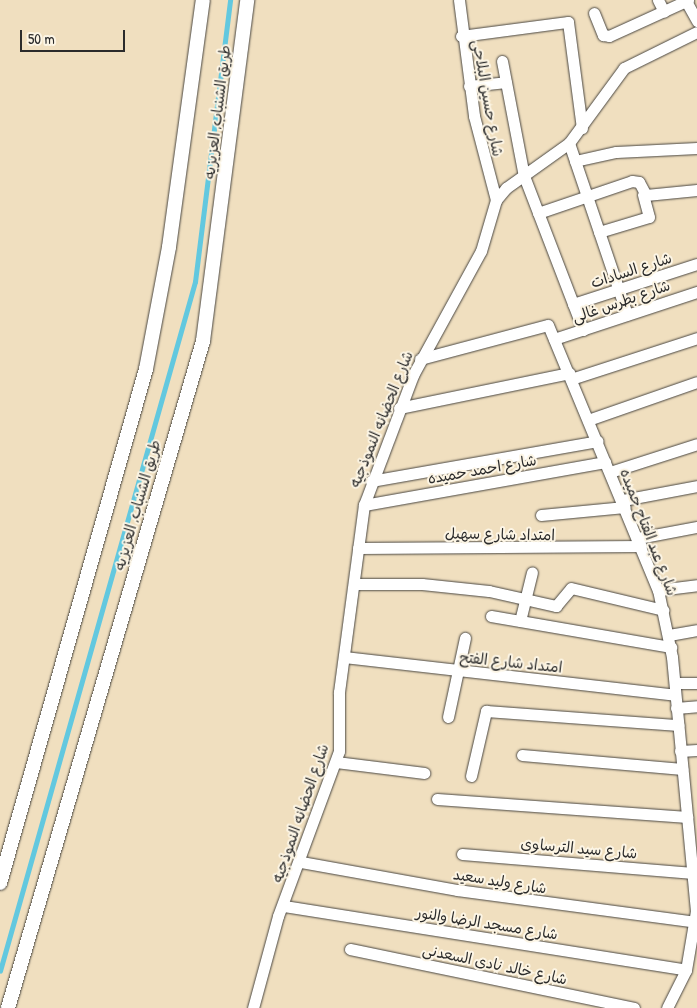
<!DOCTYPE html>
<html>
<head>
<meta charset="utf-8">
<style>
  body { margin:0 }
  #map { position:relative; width:697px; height:1008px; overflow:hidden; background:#f0dfbf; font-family:"Patrick Hand","Playpen Sans Arabic",sans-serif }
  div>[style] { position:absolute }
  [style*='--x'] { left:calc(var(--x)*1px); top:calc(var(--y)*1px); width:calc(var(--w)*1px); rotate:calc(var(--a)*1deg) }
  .stream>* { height:4.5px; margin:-2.25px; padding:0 2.25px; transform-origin:2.25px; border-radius:2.25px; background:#62c8df }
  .roads { filter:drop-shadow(0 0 1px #494641) drop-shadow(0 0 1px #494641) }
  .minor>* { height:11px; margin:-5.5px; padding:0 5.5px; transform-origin:5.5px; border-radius:5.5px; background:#fff }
  .tertiary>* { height:14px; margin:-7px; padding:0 7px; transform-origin:7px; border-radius:7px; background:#fff }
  span { translate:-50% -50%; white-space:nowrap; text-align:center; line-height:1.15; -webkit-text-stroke:4px #fcf5e5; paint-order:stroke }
  .street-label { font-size:15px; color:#2b2b2b }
  .scale { position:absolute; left:20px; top:30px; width:105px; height:22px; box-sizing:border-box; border:2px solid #2b2b2b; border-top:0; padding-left:6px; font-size:15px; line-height:18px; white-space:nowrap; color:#2b2b2b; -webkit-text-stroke:4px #fcf5e5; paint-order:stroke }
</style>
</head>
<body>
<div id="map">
  <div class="stream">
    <div style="--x:0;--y:971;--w:716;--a:-74.2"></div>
    <div style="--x:195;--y:282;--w:284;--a:-82.9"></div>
  </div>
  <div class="roads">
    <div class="minor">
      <div style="--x:459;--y:0;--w:117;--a:82.6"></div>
      <div style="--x:474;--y:116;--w:87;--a:75.3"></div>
      <div style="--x:658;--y:0;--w:13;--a:63"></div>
      <div style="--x:686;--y:1;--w:23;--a:61"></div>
      <div style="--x:594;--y:13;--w:24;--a:68"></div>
      <div style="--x:603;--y:35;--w:6;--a:9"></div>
      <div style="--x:609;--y:36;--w:87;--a:-24.5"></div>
      <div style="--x:461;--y:36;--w:108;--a:-7.5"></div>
      <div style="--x:568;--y:22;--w:107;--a:82.5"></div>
      <div style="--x:502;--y:61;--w:117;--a:79.2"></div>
      <div style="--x:524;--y:176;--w:165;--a:69"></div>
      <div style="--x:469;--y:86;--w:37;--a:-6"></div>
      <div style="--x:569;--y:143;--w:181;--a:71.3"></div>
      <div style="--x:575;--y:161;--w:42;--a:-12.4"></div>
      <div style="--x:616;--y:152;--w:81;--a:-2.8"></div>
      <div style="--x:538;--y:213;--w:99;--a:-18.8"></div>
      <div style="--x:632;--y:181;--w:7;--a:8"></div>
      <div style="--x:639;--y:182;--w:15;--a:62"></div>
      <div style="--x:646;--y:195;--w:51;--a:-5.6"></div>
      <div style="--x:599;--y:232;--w:52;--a:-16.7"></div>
      <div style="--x:649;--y:217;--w:23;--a:-105"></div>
      <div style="--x:573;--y:304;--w:130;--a:-17.9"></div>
      <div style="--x:554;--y:339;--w:151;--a:-18.2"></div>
      <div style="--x:420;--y:359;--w:132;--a:-14.9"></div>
      <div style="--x:548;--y:325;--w:287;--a:67.5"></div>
      <div style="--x:658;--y:590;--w:68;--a:78.2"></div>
      <div style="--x:672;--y:657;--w:255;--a:84.6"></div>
      <div style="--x:696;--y:911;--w:60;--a:99.6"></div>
      <div style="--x:686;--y:970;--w:42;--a:116.6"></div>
      <div style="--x:571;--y:379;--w:133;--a:-18"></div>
      <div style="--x:399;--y:408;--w:174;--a:-11.6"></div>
      <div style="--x:588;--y:420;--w:115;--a:-19.2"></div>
      <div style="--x:610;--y:472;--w:91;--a:-17.8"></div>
      <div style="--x:371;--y:481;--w:230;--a:-10"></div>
      <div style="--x:623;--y:500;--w:75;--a:-10.7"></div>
      <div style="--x:364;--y:505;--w:245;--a:-10.1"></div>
      <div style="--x:541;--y:515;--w:84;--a:-5.4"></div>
      <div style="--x:638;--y:538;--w:60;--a:-10.6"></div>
      <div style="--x:358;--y:548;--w:283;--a:-0.4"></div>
      <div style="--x:354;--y:584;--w:68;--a:0"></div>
      <div style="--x:422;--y:584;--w:67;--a:6"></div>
      <div style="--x:489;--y:591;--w:69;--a:12.6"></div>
      <div style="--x:556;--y:606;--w:23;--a:-50"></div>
      <div style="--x:571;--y:588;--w:95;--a:13.4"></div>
      <div style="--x:658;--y:590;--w:39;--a:-7"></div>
      <div style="--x:491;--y:616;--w:183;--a:9.8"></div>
      <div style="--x:520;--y:621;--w:50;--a:-76.2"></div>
      <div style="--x:669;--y:635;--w:28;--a:-10"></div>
      <div style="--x:344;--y:657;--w:333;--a:6.5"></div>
      <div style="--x:675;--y:683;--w:22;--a:0"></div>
      <div style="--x:676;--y:708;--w:21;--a:-5"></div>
      <div style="--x:448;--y:717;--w:81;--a:-77.9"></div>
      <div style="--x:680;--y:751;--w:17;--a:-3"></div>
      <div style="--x:522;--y:755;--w:161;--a:5"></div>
      <div style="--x:336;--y:762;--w:89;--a:7.1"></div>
      <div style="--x:471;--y:776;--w:67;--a:-77"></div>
      <div style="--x:486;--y:711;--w:193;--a:4.2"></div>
      <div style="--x:437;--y:799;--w:251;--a:4.1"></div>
      <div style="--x:462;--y:854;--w:232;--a:4.7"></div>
      <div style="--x:301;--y:862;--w:158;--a:10.2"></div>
      <div style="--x:457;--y:890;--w:241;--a:7.6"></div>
      <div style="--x:284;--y:906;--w:407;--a:9"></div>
      <div style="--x:350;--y:949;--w:290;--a:11.7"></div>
      <div style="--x:253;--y:1008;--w:95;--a:-74.8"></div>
      <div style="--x:278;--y:916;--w:176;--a:-69.7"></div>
      <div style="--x:339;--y:751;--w:59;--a:-90"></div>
      <div style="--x:339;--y:692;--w:189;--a:-82.4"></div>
      <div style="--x:364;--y:505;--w:139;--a:-69.3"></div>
      <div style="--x:413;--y:375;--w:141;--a:-61.3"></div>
      <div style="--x:481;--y:251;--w:53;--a:-73.6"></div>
      <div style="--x:496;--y:200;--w:16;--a:-50"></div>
      <div style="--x:506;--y:188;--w:77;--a:-35.5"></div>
      <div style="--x:569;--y:143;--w:93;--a:-53.7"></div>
      <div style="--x:624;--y:68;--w:81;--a:-26.3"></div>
    </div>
    <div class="tertiary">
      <div style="--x:0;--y:883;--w:534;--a:-74.14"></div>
      <div style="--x:146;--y:369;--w:124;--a:-79.3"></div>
      <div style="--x:169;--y:247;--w:249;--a:-82.2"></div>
      <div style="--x:8;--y:1008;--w:695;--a:-73.7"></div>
      <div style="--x:203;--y:341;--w:344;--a:-82.6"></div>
    </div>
  </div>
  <div class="street-label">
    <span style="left:488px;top:98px;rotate:80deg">شارع حسين البلاحى</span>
    <span style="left:217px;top:112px;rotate:-83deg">طريق الشنباب, العزيزيه</span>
    <span style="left:631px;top:270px;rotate:-18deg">شارع السادات</span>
    <span style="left:621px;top:301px;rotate:-19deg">شارع بطرس غالى</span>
    <span style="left:381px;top:419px;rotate:-68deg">شارع الحضانه النموذجيه</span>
    <span style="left:482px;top:469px;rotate:-10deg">شارع احمد حميده</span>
    <span style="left:137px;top:505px;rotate:-74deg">طريق الشنباب, العزيزيه</span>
    <span style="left:649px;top:532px;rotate:69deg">شارع عبد الفتاح حميده</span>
    <span style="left:500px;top:534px;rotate:1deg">امتداد شارع سهيل</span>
    <span style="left:511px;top:662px;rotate:6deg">امتداد شارع الفتح</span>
    <span style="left:300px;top:813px;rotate:-71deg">شارع الحضانه النموذجيه</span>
    <span style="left:579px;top:848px;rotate:5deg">شارع سيد الترساوى</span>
    <span style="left:500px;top:881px;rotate:9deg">شارع وليد سعيد</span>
    <span style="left:487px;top:923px;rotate:9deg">شارع مسجد الرضا والنور</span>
    <span style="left:495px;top:964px;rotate:12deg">شارع خالد نادى السعدنى</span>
  </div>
  <div class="scale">50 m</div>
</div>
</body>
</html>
